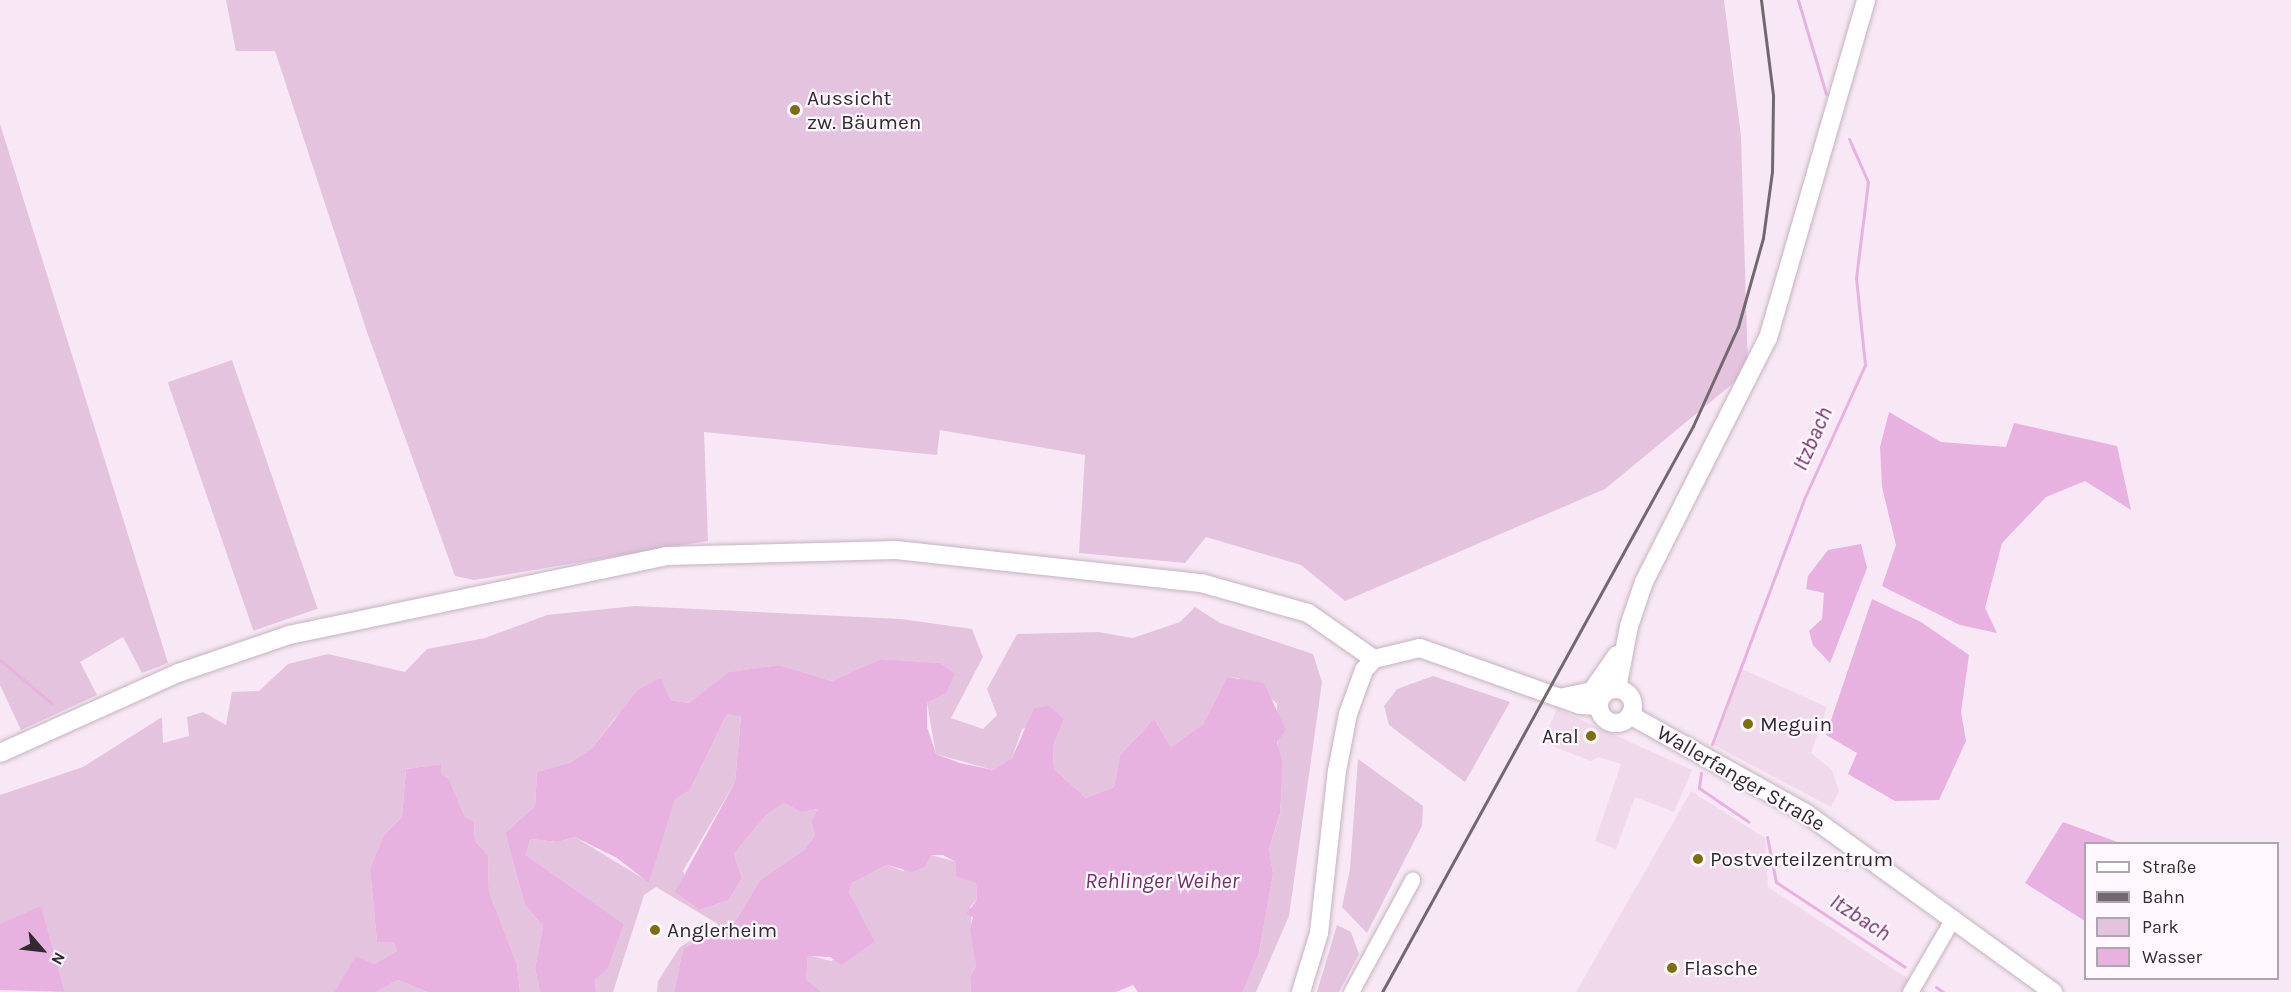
<!DOCTYPE html>
<html>
<head>
<meta charset="utf-8">
<style>
  body { margin:0 }
  #map { position:relative; width:2291px; height:992px; overflow:hidden; background:#f8e8f5; font-family:Karla,sans-serif }
  div>[style] { position:absolute }
  [style*='--x'] { left:calc(var(--x)*1px); top:calc(var(--y)*1px); width:calc(var(--w)*1px); rotate:calc(var(--a)*1deg) }
  .built>* { inset:0; background:#efd9eb }
  .green>* { inset:0; background:#e4c3df; transform-origin:0 0 }
  .water>* { inset:0; background:#e8b2e0 }
  .stream>* { height:3px; margin:-1.5px; padding:0 1.5px; transform-origin:1.5px; border-radius:1.5px; background:#e8b2e0 }
  .roads { filter:drop-shadow(0 0 2px #c4b4c1) drop-shadow(0 0 2px #c4b4c1) }
  .minor>* { height:15px; margin:-7.5px; padding:0 7.5px; transform-origin:7.5px; border-radius:7.5px; background:#fff }
  .major>* { height:18px; margin:-9px; padding:0 9px; transform-origin:9px; border-radius:9px; background:#fff }
  .major>.ring { margin:-9px; padding:0; box-sizing:content-box; background:none; border:18px solid #fff; border-radius:50% }
  .rail>* { height:3px; margin:-1.5px; padding:0 1.5px; transform-origin:1.5px; border-radius:1.5px; background:#726970 }
  .dots>* { width:16px; height:16px; translate:-50% -50%; box-sizing:border-box; border:3px solid #fff8fe; border-radius:50% }
  span { translate:-50% -50%; white-space:nowrap; text-align:center; line-height:1.15; -webkit-text-stroke:4.5px #fff8fe; paint-order:stroke }
  .poi-label { font-size:21px; color:#312b30 }
  .left { translate:0 -50%; text-align:left }
  .right { translate:-100% -50%; text-align:right }
  .street-label { font-size:21px; color:#312b30 }
  .water-label { font-size:22px; color:#70316a; font-style:italic }
  .legend { position:absolute; left:2084px; top:842px; width:195px; height:138px; box-sizing:border-box; background:#fff8fe; border:2px solid #ada6ac; margin:0; padding:8px 10px; list-style:none; font-size:18px; color:#312b30 }
  .legend li { display:flex; align-items:center; gap:12px; height:30px }
  .legend b { width:30px; border:2px solid #ada6ac }
  .north { position:absolute; left:12px; top:920px; width:60px; height:60px; -webkit-text-stroke:4px #fff8fe; paint-order:stroke; rotate:118deg; font-size:16px; font-weight:700; line-height:24px; text-align:center; color:#312b30 }
  .north::after { content:''; display:block; margin:auto; width:21px; height:27px; background:#312b30; clip-path:polygon(50% 0,100% 100%,50% 72%,0 100%) }
</style>
</head>
<body>
<div id="map">
  <div class="built">
    <div style="clip-path:polygon(1742px 669px,1827px 707px,1811px 753px,1832px 770px,1839px 791px,1831px 807px,1714px 745px)"></div>
    <div style="clip-path:polygon(1557px 709px,1692px 770px,1674px 812px,1635px 797px,1616px 849px,1595px 841px,1621px 764px,1598px 757px,1591px 761px,1542px 742px)"></div>
    <div style="clip-path:polygon(1691px 791px,1765px 838px,1768px 887px,1928px 992px,1576px 992px)"></div>
  </div>
  <div class="green">
    <div style="clip-path:polygon(226px 0,1724px 0,1741px 136px,1748px 371px,1605px 489px,1345px 601px,1301px 565px,1206px 537px,1185px 563px,1079px 553px,1085px 455px,940px 430px,937px 455px,704px 432px,708px 541px,474px 580px,455px 576px,367px 332px,275px 51px,236px 51px)"></div>
    <div style="clip-path:polygon(0 124px,168px 663px,142px 673px,123px 637px,80px 662px,97px 695px,21px 730px,0 685px)"></div>
    <div style="left:232px;top:360px;width:263px;height:68px;rotate:71deg"></div>
    <div style="clip-path:polygon(635px 606px,901px 619px,972px 629px,983px 657px,951px 718px,983px 729px,997px 715px,987px 689px,1017px 634px,1098px 632px,1133px 638px,1180px 622px,1195px 607px,1220px 623px,1313px 654px,1322px 682px,1289px 916px,1256px 992px,1243px 992px,1259px 953px,1273px 874px,1269px 848px,1280px 815px,1283px 765px,1278px 755px,1277px 703px,1238px 678px,1227px 677px,1203px 724px,1171px 747px,1154px 719px,1120px 755px,1114px 787px,1086px 798px,1054px 769px,1053px 747px,1064px 719px,1022px 729px,1012px 758px,993px 770px,936px 754px,927px 703px,946px 693px,940px 663px,880px 659px,832px 681px,779px 665px,730px 672px,689px 703px,671px 700px,661px 678px,615px 718px,592px 748px,571px 762px,537px 772px,535px 806px,505px 833px,525px 905px,543px 926px,535px 968px,540px 992px,520px 992px,517px 964px,489px 892px,488px 855px,475px 841px,474px 821px,465px 817px,449px 779px,441px 774px,441px 764px,406px 769px,402px 817px,384px 835px,370px 869px,377px 942px,394px 942px,397px 951px,374px 964px,356px 957px,334px 992px,65px 992px,41px 907px,0 924px,0 795px,83px 767px,162px 717px,163px 743px,189px 736px,187px 717px,203px 712px,226px 725px,232px 692px,259px 691px,288px 664px,328px 654px,405px 672px,427px 649px,485px 638px,547px 615px)"></div>
    <div style="clip-path:polygon(1433px 676px,1510px 702px,1465px 782px,1389px 725px,1384px 706px,1397px 689px)"></div>
    <div style="clip-path:polygon(727px 714px,741px 715px,735px 782px,683px 871px,700px 910px,729px 900px,742px 878px,734px 854px,766px 815px,784px 803px,801px 812px,818px 809px,815px 835px,804px 850px,760px 880px,730px 930px,683px 948px,674px 992px,657px 992px,658px 981px,680px 947px,718px 924px,656px 887px,644px 895px,613px 992px,596px 992px,595px 980px,608px 969px,624px 924px,526px 855px,530px 839px,558px 842px,575px 837px,649px 882px,675px 798px,690px 790px)"></div>
    <div style="clip-path:polygon(1358px 759px,1423px 806px,1422px 826px,1367px 933px,1342px 907px,1350px 869px)"></div>
    <div style="clip-path:polygon(931px 855px,957px 862px,976px 883px,977px 900px,970px 907px,976px 966px,970px 977px,971px 992px,822px 992px,806px 981px,808px 955px,831px 961px,875px 941px,849px 892px,852px 883px,887px 865px,903px 871px)"></div>
    <div style="clip-path:polygon(1337px 925px,1351px 932px,1359px 954px,1339px 992px,1317px 992px)"></div>
    <div style="clip-path:polygon(398px 980px,427px 992px,376px 992px)"></div>
  </div>
  <div class="water">
    <div style="clip-path:polygon(1889px 412px,1941px 442px,2006px 447px,2014px 423px,2117px 446px,2131px 510px,2085px 481px,2046px 497px,2002px 543px,1985px 608px,1997px 633px,1960px 625px,1882px 586px,1896px 545px,1882px 487px,1880px 447px)"></div>
    <div style="clip-path:polygon(1861px 544px,1867px 568px,1830px 663px,1813px 645px,1809px 631px,1822px 619px,1824px 593px,1806px 589px,1808px 576px,1828px 550px)"></div>
    <div style="clip-path:polygon(1872px 599px,1921px 622px,1969px 655px,1961px 712px,1966px 741px,1939px 800px,1895px 801px,1848px 774px,1857px 753px,1826px 735px)"></div>
    <div style="clip-path:polygon(880px 659px,940px 663px,955px 674px,946px 693px,927px 703px,927px 727px,936px 754px,960px 763px,993px 770px,1012px 758px,1034px 708px,1049px 706px,1064px 719px,1053px 747px,1054px 769px,1086px 798px,1114px 787px,1120px 755px,1154px 719px,1171px 747px,1203px 724px,1227px 677px,1264px 683px,1286px 730px,1277px 742px,1283px 765px,1280px 814px,1269px 848px,1273px 874px,1259px 953px,1243px 992px,1138px 992px,1133px 985px,1116px 992px,971px 992px,970px 977px,976px 966px,970px 930px,973px 917px,966px 914px,977px 900px,976px 883px,956px 876px,956px 862px,943px 855px,931px 855px,925px 867px,912px 872px,887px 865px,852px 883px,849px 892px,875px 941px,842px 965px,830px 957px,808px 956px,806px 980px,822px 992px,674px 992px,683px 948px,730px 930px,760px 880px,804px 850px,815px 835px,812px 821px,818px 809px,801px 812px,784px 803px,766px 815px,734px 854px,742px 878px,729px 900px,700px 910px,675px 892px,735px 782px,741px 716px,727px 714px,690px 790px,675px 799px,649px 883px,617px 858px,575px 837px,558px 842px,530px 839px,526px 855px,624px 924px,608px 969px,595px 980px,596px 992px,540px 992px,535px 968px,543px 926px,525px 905px,505px 833px,535px 806px,537px 772px,571px 762px,592px 748px,638px 690px,661px 678px,671px 700px,689px 703px,729px 672px,779px 665px,832px 681px)"></div>
    <div style="clip-path:polygon(441px 764px,441px 774px,449px 779px,465px 817px,474px 821px,475px 841px,488px 855px,489px 892px,517px 964px,520px 992px,427px 992px,398px 980px,376px 992px,334px 992px,356px 956px,374px 964px,397px 951px,394px 942px,377px 942px,370px 869px,384px 835px,402px 817px,406px 769px)"></div>
    <div style="clip-path:polygon(2063px 822px,2120px 843px,2086px 844px,2085px 921px,2025px 883px)"></div>
    <div style="clip-path:polygon(41px 906px,65px 992px,0 990px,0 924px)"></div>
  </div>
  <div class="stream">
    <div style="--x:1798;--y:0;--w:98;--a:73.4"></div>
    <div style="--x:0;--y:660;--w:67;--a:40.1"></div>
    <div style="--x:1712;--y:744;--w:262;--a:-69.4"></div>
    <div style="--x:1804;--y:499;--w:147;--a:-65.5"></div>
    <div style="--x:1865;--y:365;--w:87;--a:-95.9"></div>
    <div style="--x:1856;--y:278;--w:97;--a:-82.9"></div>
    <div style="--x:1868;--y:182;--w:47;--a:-113.8"></div>
    <div style="--x:1701;--y:773;--w:15;--a:98"></div>
    <div style="--x:1699;--y:788;--w:60;--a:34.2"></div>
    <div style="--x:1767;--y:837;--w:46;--a:78.7"></div>
    <div style="--x:1776;--y:882;--w:154;--a:33.4"></div>
    <div style="--x:1936;--y:987;--w:9;--a:36"></div>
  </div>
  <div class="roads">
    <div class="minor">
      <div style="--x:1351;--y:992;--w:128;--a:-61.4"></div>
      <div style="--x:1910;--y:992;--w:86;--a:-59.8"></div>
    </div>
    <div class="major">
      <div style="--x:1617;--y:689;--w:64;--a:-79.2"></div>
      <div style="--x:1629;--y:626;--w:46;--a:-71.2"></div>
      <div style="--x:1644;--y:582;--w:274;--a:-63.1"></div>
      <div style="--x:1768;--y:338;--w:352;--a:-73.8"></div>
      <div class="ring" style="left:1599px;top:689px;width:16px;height:16px"></div>
      <div style="--x:1564;--y:697;--w:29;--a:-12"></div>
      <div style="--x:1592;--y:691;--w:44;--a:-55.2"></div>
      <div style="--x:1630;--y:715;--w:203;--a:29.2"></div>
      <div style="--x:1807;--y:814;--w:304;--a:35.9"></div>
      <div style="--x:0;--y:753;--w:195;--a:-24.2"></div>
      <div style="--x:178;--y:673;--w:117;--a:-18.9"></div>
      <div style="--x:289;--y:635;--w:385;--a:-11.8"></div>
      <div style="--x:666;--y:556;--w:230;--a:-1.5"></div>
      <div style="--x:896;--y:550;--w:307;--a:6.2"></div>
      <div style="--x:1201;--y:583;--w:111;--a:15.7"></div>
      <div style="--x:1308;--y:613;--w:80;--a:34.9"></div>
      <div style="--x:1301;--y:992;--w:62;--a:-73"></div>
      <div style="--x:1319;--y:933;--w:163;--a:-83.7"></div>
      <div style="--x:1337;--y:771;--w:58;--a:-79.1"></div>
      <div style="--x:1348;--y:714;--w:47;--a:-70"></div>
      <div style="--x:1364;--y:670;--w:15;--a:-48"></div>
      <div style="--x:1374;--y:659;--w:47;--a:-13.4"></div>
      <div style="--x:1420;--y:648;--w:170;--a:19.6"></div>
      <div style="--x:1580;--y:705;--w:19;--a:3"></div>
    </div>
  </div>
  <div class="rail">
    <div style="--x:1382;--y:992;--w:646;--a:-61.21"></div>
    <div style="--x:1693;--y:426;--w:109;--a:-65.6"></div>
    <div style="--x:1738;--y:327;--w:92;--a:-74.3"></div>
    <div style="--x:1763;--y:238;--w:68;--a:-82.3"></div>
    <div style="--x:1772;--y:171;--w:76;--a:-89.2"></div>
    <div style="--x:1773;--y:95;--w:96;--a:-97.2"></div>
  </div>
  <div class="dots">
    <div style="left:795px;top:110px;background:#7e6f0d"></div>
    <div style="left:1748px;top:724px;background:#7e6f0d"></div>
    <div style="left:1591px;top:736px;background:#7e6f0d"></div>
    <div style="left:1698px;top:859px;background:#7e6f0d"></div>
    <div style="left:655px;top:930px;background:#7e6f0d"></div>
    <div style="left:1672px;top:968px;background:#7e6f0d"></div>
  </div>
  <div class="poi-label">
    <span class="left" style="left:807px;top:110px">Aussicht<br>zw. Bäumen</span>
    <span class="left" style="left:1760px;top:724px">Meguin</span>
    <span class="right" style="left:1579px;top:736px">Aral</span>
    <span class="left" style="left:1710px;top:859px">Postverteilzentrum</span>
    <span class="left" style="left:667px;top:930px">Anglerheim</span>
    <span class="left" style="left:1684px;top:968px">Flasche</span>
  </div>
  <div class="street-label">
    <span style="left:1741px;top:778px;rotate:30deg">Wallerfanger Straße</span>
  </div>
  <div class="water-label">
    <span style="left:1813px;top:439px;rotate:-66deg">Itzbach</span>
    <span style="left:1162px;top:882px">Rehlinger Weiher</span>
    <span style="left:1860px;top:918px;rotate:33deg">Itzbach</span>
  </div>
  <ul class="legend">
  <li><b style="height:8px;background:#fff"></b>Straße</li>
  <li><b style="height:8px;background:#726970"></b>Bahn</li>
  <li><b style="height:16px;background:#e4c3df"></b>Park</li>
  <li><b style="height:16px;background:#e8b2e0"></b>Wasser</li>
  </ul>
  <div class="north">N</div>
</div>
</body>
</html>
